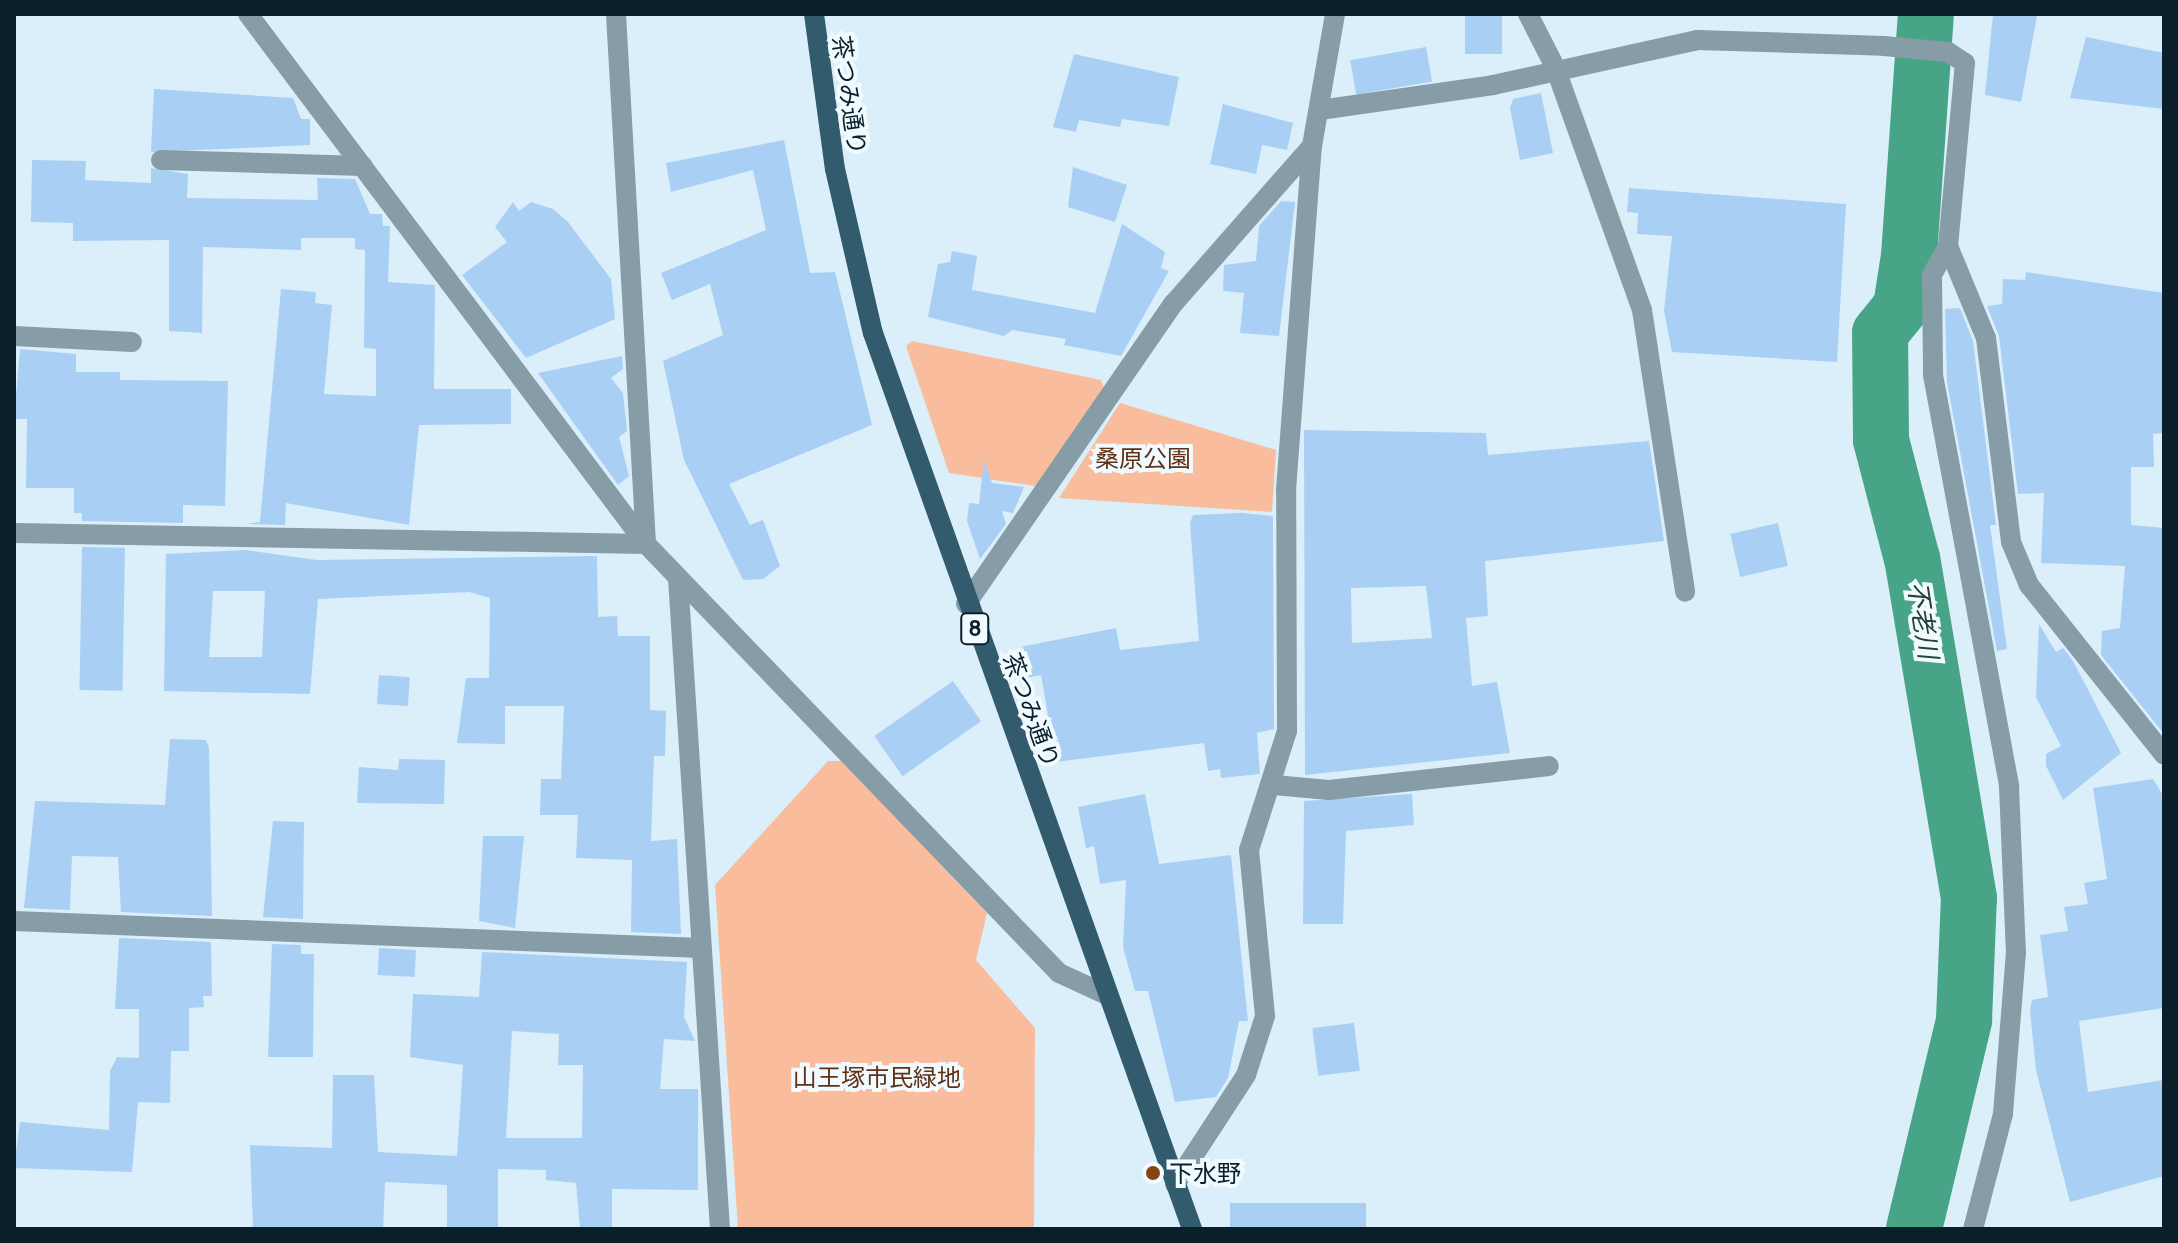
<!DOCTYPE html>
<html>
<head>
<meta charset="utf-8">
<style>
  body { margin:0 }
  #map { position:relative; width:2178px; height:1243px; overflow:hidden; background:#daeff9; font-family:Manrope,"Noto Sans JP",sans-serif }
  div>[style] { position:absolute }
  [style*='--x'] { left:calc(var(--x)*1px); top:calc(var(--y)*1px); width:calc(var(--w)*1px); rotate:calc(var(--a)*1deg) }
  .green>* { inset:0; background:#f9bc9c }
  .river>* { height:56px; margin:-28px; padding:0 28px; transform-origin:28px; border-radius:28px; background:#48a486 }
  .building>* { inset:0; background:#aacff5; transform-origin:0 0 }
  .street>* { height:20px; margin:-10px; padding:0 10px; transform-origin:10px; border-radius:10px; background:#869ca6 }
  .primary>* { height:20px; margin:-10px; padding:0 10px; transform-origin:10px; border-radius:10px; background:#325b6d }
  .dots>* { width:22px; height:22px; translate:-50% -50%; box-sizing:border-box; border:4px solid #f0faff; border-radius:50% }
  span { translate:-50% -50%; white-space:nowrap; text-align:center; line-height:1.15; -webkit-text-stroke:8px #f0faff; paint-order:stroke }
  .shield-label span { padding:2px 6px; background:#f0faff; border:2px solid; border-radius:6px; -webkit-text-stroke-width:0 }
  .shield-label { font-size:22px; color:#0a1f29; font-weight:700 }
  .street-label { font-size:24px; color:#0a1f29 }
  .park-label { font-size:24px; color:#603116 }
  .poi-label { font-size:24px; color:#0a1f29 }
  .left { translate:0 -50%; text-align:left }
  .water-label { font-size:26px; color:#254237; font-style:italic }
  .frame { position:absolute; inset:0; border:16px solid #0a1f29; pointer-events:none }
</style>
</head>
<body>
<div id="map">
  <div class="green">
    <div style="clip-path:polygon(912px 341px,1101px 380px,1104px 388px,1042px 487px,949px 473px,906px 346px)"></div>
    <div style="clip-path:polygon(1120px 403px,1276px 450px,1272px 512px,1059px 498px)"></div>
    <div style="clip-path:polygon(828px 761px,842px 761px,987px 913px,976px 960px,1035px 1028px,1034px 1229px,738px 1229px,715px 885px)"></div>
  </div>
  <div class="river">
    <div style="--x:1914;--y:1229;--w:215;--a:-76.5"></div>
    <div style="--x:1964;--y:1020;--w:122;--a:-87.7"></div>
    <div style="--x:1969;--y:898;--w:344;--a:-99.5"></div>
    <div style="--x:1912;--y:559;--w:123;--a:-104.6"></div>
    <div style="--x:1881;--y:440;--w:107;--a:-90.5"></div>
    <div style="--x:1880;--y:333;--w:33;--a:-51"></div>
    <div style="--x:1901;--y:307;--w:52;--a:-81.1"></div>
    <div style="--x:1909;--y:256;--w:243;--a:-86"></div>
  </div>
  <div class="building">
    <div style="left:1465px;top:14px;width:37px;height:40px"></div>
    <div style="clip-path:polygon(1993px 14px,2037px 16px,2021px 102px,1985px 95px)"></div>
    <div style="clip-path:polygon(2086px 37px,2164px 53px,2164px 109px,2070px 98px)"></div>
    <div style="left:1426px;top:47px;width:35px;height:77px;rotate:80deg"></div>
    <div style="clip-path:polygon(1074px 54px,1179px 77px,1169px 126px,1122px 119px,1120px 127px,1079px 120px,1076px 132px,1053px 127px)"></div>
    <div style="clip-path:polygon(154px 89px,293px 98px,301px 119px,310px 119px,310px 145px,151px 152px)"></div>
    <div style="clip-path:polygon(1541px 93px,1553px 153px,1520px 160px,1510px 108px,1513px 99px)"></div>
    <div style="clip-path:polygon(1223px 104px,1293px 123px,1287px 150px,1262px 145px,1256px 174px,1210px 164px)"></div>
    <div style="clip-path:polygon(784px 140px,810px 273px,835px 272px,872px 425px,729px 484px,750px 525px,763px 520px,780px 566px,763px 579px,743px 580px,684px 460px,663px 361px,723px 335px,710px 284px,672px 300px,661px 273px,766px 230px,753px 170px,671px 192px,666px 163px)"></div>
    <div style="clip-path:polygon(32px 160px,86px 161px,85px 180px,151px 183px,151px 168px,188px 174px,187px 198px,318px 200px,317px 178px,355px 179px,370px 214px,382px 214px,383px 226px,390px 226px,388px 282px,435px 285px,434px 389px,511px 389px,511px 424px,419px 425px,409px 525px,286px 503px,285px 525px,247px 524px,260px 522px,281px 289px,316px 292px,315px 303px,332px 305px,324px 394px,376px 396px,376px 349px,364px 348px,365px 250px,355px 249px,355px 238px,301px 238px,301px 250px,203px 247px,202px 333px,169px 331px,169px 240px,73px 241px,73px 223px,31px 222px)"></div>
    <div style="clip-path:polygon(1073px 167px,1127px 185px,1115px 222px,1068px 207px)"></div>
    <div style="clip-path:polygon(1629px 188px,1846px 204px,1837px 362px,1672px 352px,1664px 311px,1672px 236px,1637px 234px,1638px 213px,1627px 212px)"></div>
    <div style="clip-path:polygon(1281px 201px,1295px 202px,1279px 336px,1240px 333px,1244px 293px,1223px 291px,1224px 265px,1256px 261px,1259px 226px)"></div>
    <div style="clip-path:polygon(513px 202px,519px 211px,531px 202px,553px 209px,568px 222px,611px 279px,615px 319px,526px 358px,462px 275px,507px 242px,495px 227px)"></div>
    <div style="clip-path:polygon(1122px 224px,1165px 252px,1161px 268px,1169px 271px,1121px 356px,1064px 345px,1066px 339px,1012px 330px,1004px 336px,928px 317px,938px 264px,950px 262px,952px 251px,977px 256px,972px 290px,1095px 313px)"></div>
    <div style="clip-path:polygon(2026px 272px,2164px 293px,2164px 433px,2153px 434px,2154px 467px,2131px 467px,2131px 525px,2164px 528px,2164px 734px,2101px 655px,2102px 631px,2120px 628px,2125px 566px,2041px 563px,2044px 493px,2018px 494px,1999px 336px,1987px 306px,2002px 304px,2003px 279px,2025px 280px)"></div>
    <div style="clip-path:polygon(1960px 308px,1973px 341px,1996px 525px,1990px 525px,2007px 649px,1997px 651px,1947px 382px,1945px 309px)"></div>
    <div style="clip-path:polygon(20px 349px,76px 354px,76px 372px,120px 372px,120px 380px,228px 381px,225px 506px,183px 505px,183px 523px,82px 521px,82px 513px,74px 513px,74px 488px,26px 488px,27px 419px,14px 419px)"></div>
    <div style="clip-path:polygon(622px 356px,623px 369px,611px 378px,623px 393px,627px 431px,619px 437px,629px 476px,618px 485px,538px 373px)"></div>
    <div style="clip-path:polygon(evenodd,1304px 430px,1486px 433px,1488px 455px,1649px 441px,1664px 541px,1485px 561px,1488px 616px,1466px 618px,1472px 686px,1497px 682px,1510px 753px,1305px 775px,1304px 430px,1351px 588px,1426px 586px,1432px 638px,1352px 643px,1351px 588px)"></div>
    <div style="clip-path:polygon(984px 460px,992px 483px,1024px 487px,1013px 513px,1002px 511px,1006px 524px,980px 559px,967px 521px,969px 503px,979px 504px)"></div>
    <div style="clip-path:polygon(1242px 513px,1273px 516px,1274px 729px,1257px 733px,1260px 774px,1221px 778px,1220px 769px,1208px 771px,1204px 743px,1056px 762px,1041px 675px,1026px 678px,1020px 647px,1116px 628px,1120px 650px,1199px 641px,1190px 523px,1193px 515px)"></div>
    <div style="left:1778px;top:523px;width:44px;height:49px;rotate:77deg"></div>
    <div style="left:82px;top:547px;width:43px;height:143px;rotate:1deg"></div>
    <div style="clip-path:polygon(evenodd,246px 550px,317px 560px,597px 556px,598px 617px,617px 616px,618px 636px,650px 636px,650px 710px,666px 711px,665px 756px,654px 756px,651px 841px,677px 839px,681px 934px,631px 932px,632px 860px,576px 858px,578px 815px,540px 815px,541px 779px,561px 779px,564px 706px,505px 706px,505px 744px,457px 743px,466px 678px,489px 678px,490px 598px,469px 592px,318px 599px,310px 694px,164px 691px,166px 554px,246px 550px,213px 591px,265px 591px,262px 657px,209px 657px,213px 591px)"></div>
    <div style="clip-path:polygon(2039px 624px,2056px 652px,2063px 648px,2073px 661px,2121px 753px,2063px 800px,2046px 766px,2046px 754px,2061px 746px,2036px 697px)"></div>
    <div style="left:379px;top:675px;width:31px;height:29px;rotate:4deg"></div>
    <div style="left:953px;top:681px;width:49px;height:96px;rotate:55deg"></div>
    <div style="clip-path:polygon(170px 739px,206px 740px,209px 748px,212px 916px,121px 912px,118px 857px,72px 856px,70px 910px,24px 908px,35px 801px,165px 805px)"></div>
    <div style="clip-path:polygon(399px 759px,445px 760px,444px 804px,357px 803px,359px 767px,398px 770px)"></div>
    <div style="clip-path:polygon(2153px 779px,2164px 797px,2164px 1008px,2079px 1021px,2088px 1092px,2164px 1080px,2164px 1176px,2070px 1202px,2036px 1070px,2030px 1010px,2032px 1000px,2048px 997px,2040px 935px,2068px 931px,2064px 907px,2088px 904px,2084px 883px,2107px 879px,2093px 788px)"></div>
    <div style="clip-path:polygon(1145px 794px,1159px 864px,1231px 855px,1248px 1021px,1239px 1021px,1228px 1078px,1216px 1097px,1175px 1102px,1148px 991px,1135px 991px,1123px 947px,1126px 880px,1100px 884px,1094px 846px,1086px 848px,1078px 807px)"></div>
    <div style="clip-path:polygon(1412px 794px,1414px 825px,1346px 831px,1343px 924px,1303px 924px,1304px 801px)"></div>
    <div style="clip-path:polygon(273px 821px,304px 822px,303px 919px,263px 917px)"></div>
    <div style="clip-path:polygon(483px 836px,524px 836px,515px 928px,479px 921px)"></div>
    <div style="clip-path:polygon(119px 938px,211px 942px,212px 996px,203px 996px,204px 1007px,189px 1008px,189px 1051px,171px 1051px,170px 1103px,138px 1102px,132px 1172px,14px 1168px,20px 1122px,109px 1130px,110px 1071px,117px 1057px,139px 1058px,139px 1009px,115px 1009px)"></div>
    <div style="clip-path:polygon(272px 944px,301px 945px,301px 954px,314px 954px,313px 1057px,268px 1057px)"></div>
    <div style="left:379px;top:948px;width:37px;height:27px;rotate:3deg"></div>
    <div style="clip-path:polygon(evenodd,482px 952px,687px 962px,684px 1017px,695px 1041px,664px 1039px,660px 1089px,698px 1089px,698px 1190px,612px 1189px,612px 1229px,580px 1229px,576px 1183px,546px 1180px,546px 1170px,498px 1169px,498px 1229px,447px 1229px,447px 1185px,385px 1182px,383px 1229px,253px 1229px,250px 1145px,332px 1148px,333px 1075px,374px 1075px,378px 1152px,457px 1156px,463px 1065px,410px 1057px,413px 994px,479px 997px,482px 952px,512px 1031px,559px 1034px,558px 1065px,583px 1065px,582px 1138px,506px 1138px,512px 1031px)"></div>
    <div style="left:1354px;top:1023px;width:48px;height:42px;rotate:83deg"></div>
    <div style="left:1230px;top:1203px;width:136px;height:25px"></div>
  </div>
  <div class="street">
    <div style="--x:248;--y:14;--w:663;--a:53.1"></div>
    <div style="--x:646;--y:544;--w:595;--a:46.09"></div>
    <div style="--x:1059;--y:973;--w:53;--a:24.6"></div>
    <div style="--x:1528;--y:14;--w:59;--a:63"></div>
    <div style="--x:1555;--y:67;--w:258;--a:70.3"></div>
    <div style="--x:1642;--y:310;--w:285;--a:81.3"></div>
    <div style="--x:1320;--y:110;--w:175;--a:-8.2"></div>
    <div style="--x:1493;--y:85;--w:209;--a:-12.4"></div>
    <div style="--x:1697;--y:40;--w:187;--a:1.8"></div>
    <div style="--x:1884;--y:46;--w:64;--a:5.4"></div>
    <div style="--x:1948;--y:52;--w:20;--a:33"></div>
    <div style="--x:1965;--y:63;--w:184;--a:95.3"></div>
    <div style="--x:1948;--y:246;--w:100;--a:67.6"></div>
    <div style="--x:1986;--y:338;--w:206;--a:83"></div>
    <div style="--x:2011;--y:542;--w:47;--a:67.3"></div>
    <div style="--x:2029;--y:585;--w:217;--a:51.5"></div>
    <div style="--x:161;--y:160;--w:202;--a:1.7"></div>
    <div style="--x:1948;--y:246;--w:33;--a:119"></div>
    <div style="--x:1932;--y:275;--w:100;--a:89.4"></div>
    <div style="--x:1933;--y:375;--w:419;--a:79.5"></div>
    <div style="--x:2009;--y:787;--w:165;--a:87.6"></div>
    <div style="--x:2016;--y:952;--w:163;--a:94.6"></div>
    <div style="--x:2003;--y:1114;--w:119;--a:104.6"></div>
    <div style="--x:14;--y:336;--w:118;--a:2.9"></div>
    <div style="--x:14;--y:533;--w:632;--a:1"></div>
    <div style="--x:646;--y:544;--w:531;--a:-93.24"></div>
    <div style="--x:678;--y:578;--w:652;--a:86.31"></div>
    <div style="--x:966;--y:604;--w:366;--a:-55.4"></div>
    <div style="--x:1174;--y:303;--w:209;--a:-48.7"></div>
    <div style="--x:1274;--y:785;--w:55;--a:5.2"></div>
    <div style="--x:1329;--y:790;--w:221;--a:-6.2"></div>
    <div style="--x:14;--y:921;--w:688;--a:2.25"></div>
    <div style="--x:1175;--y:1184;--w:130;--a:-56.9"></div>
    <div style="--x:1246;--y:1075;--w:62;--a:-72.1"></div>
    <div style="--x:1265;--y:1016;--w:167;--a:-95.5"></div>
    <div style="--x:1249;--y:850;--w:125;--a:-72.3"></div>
    <div style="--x:1287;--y:731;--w:241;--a:-90.2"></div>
    <div style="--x:1286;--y:490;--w:345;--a:-85.7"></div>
    <div style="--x:1312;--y:146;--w:134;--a:-80.1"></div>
  </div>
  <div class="primary">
    <div style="--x:814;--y:14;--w:156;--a:82.3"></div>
    <div style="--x:835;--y:169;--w:168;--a:77"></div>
    <div style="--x:873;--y:333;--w:951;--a:70.4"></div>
  </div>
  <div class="dots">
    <div style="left:1153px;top:1173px;background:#884318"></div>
  </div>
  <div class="shield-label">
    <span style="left:975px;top:629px">8</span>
  </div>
  <div class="street-label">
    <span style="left:850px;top:95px;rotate:82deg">茶つみ通り</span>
    <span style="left:1032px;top:710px;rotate:70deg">茶つみ通り</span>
  </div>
  <div class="park-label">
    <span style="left:1143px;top:458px">桑原公園</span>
    <span style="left:877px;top:1077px">山王塚市民緑地</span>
  </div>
  <div class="poi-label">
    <span class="left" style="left:1169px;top:1173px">下水野</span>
  </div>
  <div class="water-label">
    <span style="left:1923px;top:620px;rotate:81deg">不老川</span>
  </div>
  <div class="frame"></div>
</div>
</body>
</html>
